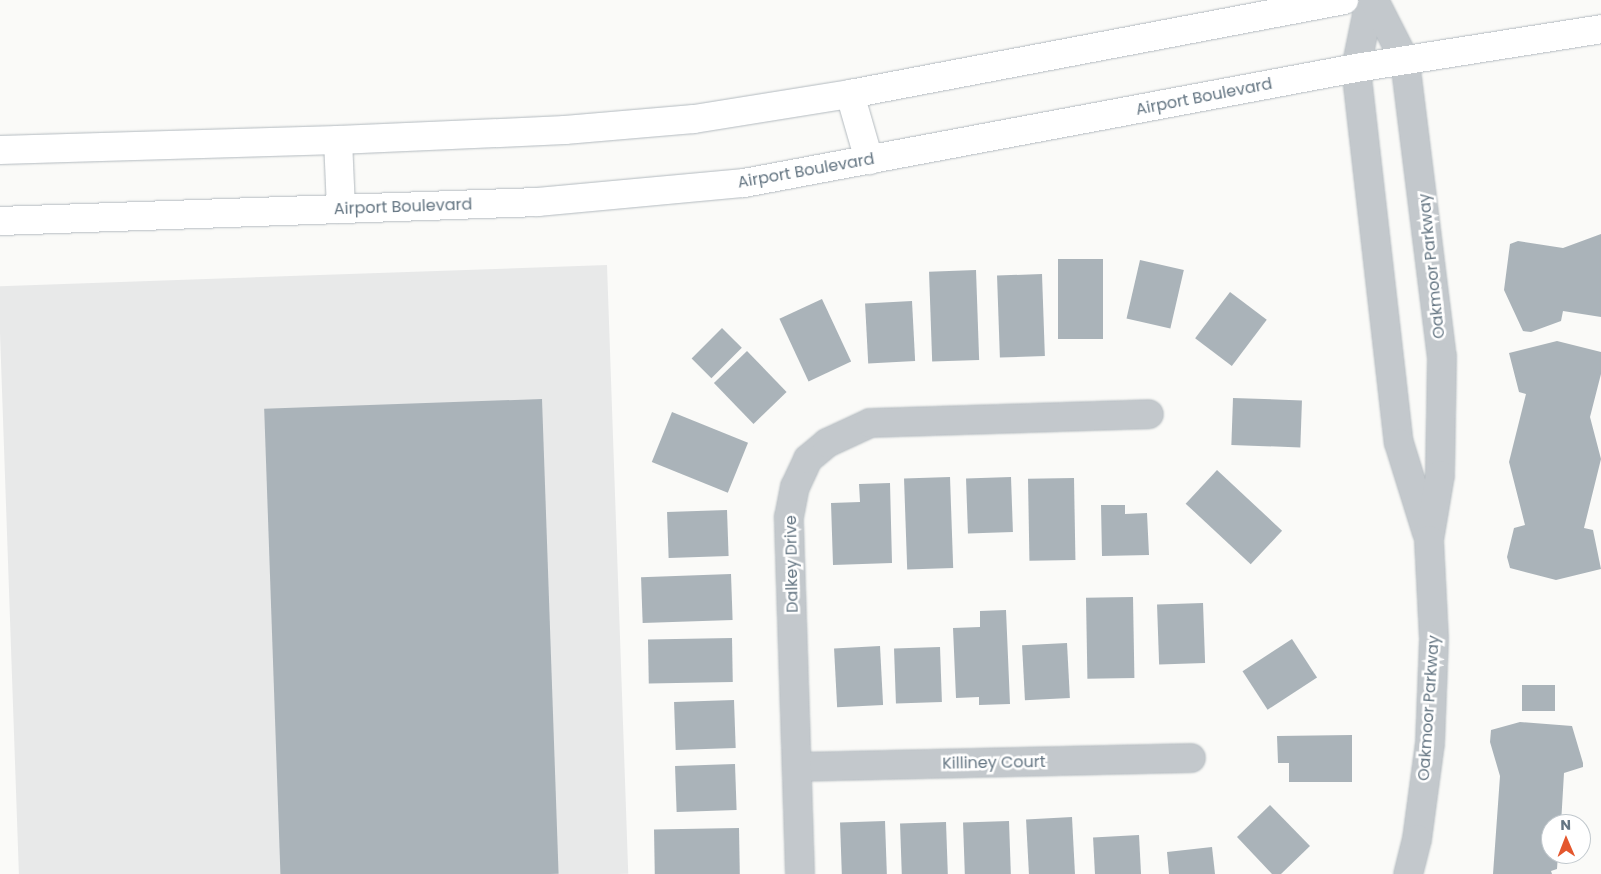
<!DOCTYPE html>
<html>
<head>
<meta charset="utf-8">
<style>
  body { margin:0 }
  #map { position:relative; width:1601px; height:874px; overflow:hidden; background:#fafaf8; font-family:Poppins,sans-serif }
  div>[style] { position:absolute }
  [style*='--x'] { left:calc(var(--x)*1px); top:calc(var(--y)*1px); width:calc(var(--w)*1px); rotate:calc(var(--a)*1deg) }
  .built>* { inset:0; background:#e8e9e9; transform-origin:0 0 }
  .building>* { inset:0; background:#aab3b9; transform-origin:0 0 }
  .roads { filter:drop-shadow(0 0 1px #b3babf) drop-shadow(0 0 1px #b3babf) }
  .street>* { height:28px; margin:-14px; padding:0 14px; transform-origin:14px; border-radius:14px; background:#c3c8cc }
  .secondary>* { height:28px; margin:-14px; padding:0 14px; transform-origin:14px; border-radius:14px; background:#fff }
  span { translate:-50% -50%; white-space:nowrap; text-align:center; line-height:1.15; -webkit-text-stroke:5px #fff; paint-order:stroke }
  .street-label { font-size:16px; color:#657683 }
  .north { position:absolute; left:1541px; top:814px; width:50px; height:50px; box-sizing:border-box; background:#fff; border:1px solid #c1c8cd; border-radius:50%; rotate:359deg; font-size:14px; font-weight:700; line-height:20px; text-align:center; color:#657683 }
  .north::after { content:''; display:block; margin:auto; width:18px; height:22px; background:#e4572e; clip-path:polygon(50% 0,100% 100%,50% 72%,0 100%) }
</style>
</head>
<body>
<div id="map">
  <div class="built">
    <div style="left:607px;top:265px;width:609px;height:609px;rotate:88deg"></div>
  </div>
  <div class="building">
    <div style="clip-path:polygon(1601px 234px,1601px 317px,1563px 311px,1561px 321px,1531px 332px,1523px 331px,1504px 290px,1510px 244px,1518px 241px,1563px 248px)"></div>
    <div style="left:1103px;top:259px;width:80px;height:45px;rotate:90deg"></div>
    <div style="left:1140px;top:260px;width:45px;height:60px;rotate:13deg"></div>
    <div style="left:976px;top:270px;width:90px;height:47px;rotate:88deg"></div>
    <div style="left:1042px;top:274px;width:82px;height:45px;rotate:88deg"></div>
    <div style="left:1230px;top:292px;width:46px;height:58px;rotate:37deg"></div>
    <div style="left:822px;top:299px;width:69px;height:47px;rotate:65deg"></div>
    <div style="left:912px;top:301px;width:60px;height:47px;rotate:87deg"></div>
    <div style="left:722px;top:328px;width:28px;height:43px;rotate:45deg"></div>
    <div style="clip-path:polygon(1557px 341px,1601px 352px,1601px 374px,1590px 417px,1601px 459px,1584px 528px,1593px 530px,1601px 569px,1556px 580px,1510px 568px,1507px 557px,1514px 528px,1525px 525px,1509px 462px,1526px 394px,1519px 392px,1509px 353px)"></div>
    <div style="left:747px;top:351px;width:57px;height:46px;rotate:46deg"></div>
    <div style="left:1233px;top:398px;width:69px;height:47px;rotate:2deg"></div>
    <div style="left:542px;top:399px;width:475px;height:278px;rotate:88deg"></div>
    <div style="left:672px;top:412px;width:82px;height:54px;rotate:22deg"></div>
    <div style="left:1217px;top:470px;width:89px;height:46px;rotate:43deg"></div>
    <div style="left:950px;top:477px;width:91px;height:46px;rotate:88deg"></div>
    <div style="left:1011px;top:477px;width:55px;height:45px;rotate:88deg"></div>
    <div style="left:1074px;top:478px;width:82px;height:46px;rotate:89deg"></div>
    <div style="clip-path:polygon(890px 483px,892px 563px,833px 565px,831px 503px,860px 502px,859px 484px)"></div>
    <div style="clip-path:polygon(1101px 505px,1125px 505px,1125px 514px,1147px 513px,1149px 555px,1102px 556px)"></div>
    <div style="left:727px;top:510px;width:46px;height:60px;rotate:88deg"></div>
    <div style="left:731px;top:574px;width:46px;height:90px;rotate:88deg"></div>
    <div style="left:1133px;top:597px;width:81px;height:47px;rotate:89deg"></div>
    <div style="left:1203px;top:603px;width:60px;height:46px;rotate:88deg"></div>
    <div style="clip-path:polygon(1006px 610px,1010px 704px,979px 705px,979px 697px,956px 698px,953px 628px,980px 627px,980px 611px)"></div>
    <div style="left:732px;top:638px;width:44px;height:84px;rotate:89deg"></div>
    <div style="left:1292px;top:639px;width:46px;height:59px;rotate:57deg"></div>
    <div style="left:1067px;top:643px;width:55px;height:45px;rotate:87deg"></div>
    <div style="left:880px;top:646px;width:59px;height:46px;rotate:87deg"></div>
    <div style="left:940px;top:647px;width:55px;height:46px;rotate:88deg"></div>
    <div style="left:1522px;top:685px;width:33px;height:26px"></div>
    <div style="left:734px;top:700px;width:48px;height:60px;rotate:88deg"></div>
    <div style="clip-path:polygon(1520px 722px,1572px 726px,1583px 763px,1583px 767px,1564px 773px,1561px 824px,1551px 824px,1551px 854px,1558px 854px,1557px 869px,1551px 871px,1552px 874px,1493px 874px,1500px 776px,1490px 742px,1491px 730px)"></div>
    <div style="clip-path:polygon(1352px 735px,1352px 782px,1289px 782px,1289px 763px,1278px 763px,1277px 736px)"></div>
    <div style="left:735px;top:764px;width:46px;height:60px;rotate:88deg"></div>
    <div style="clip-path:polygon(1270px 805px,1310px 846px,1281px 874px,1272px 874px,1237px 837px)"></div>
    <div style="left:1072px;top:817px;width:57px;height:46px;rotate:87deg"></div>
    <div style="left:885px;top:821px;width:53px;height:45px;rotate:88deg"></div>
    <div style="left:1009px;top:821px;width:53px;height:46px;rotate:88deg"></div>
    <div style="left:946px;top:822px;width:52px;height:46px;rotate:88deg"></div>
    <div style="left:739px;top:828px;width:46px;height:85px;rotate:89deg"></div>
    <div style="left:1139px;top:835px;width:39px;height:46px;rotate:87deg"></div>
    <div style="clip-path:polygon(1212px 847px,1215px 874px,1169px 874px,1167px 852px)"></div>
  </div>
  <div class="roads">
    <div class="street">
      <div style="--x:1370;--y:0;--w:69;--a:101.6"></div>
      <div style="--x:1356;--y:68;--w:377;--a:83.5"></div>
      <div style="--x:1399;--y:443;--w:94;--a:72.7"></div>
      <div style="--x:1374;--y:0;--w:68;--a:63.1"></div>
      <div style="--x:1405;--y:61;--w:298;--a:82.9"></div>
      <div style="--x:1442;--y:357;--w:118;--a:91"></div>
      <div style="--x:1440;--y:475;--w:66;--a:99.6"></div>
      <div style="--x:1429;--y:540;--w:99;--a:87.1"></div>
      <div style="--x:1434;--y:639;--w:104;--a:92.2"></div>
      <div style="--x:1430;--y:743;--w:97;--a:97.7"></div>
      <div style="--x:1417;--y:839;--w:36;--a:104"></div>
      <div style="--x:798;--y:767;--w:393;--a:-1.3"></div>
      <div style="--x:800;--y:874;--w:357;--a:-91.8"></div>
      <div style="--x:789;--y:517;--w:31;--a:-79"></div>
      <div style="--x:795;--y:487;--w:31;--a:-65"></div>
      <div style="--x:808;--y:459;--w:25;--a:-40"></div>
      <div style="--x:827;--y:443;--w:47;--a:-24.9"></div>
      <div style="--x:870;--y:423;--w:279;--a:-1.8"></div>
    </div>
    <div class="secondary">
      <div style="--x:850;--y:94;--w:69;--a:73.9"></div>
      <div style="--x:338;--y:140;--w:69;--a:87.5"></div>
      <div style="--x:0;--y:150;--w:338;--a:-1.7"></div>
      <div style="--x:338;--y:140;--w:227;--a:-2.5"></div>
      <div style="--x:565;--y:130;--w:129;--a:-4.9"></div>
      <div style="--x:694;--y:119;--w:158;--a:-9.1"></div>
      <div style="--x:850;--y:94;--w:503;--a:-10.77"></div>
      <div style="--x:0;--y:221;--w:538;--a:-2.02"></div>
      <div style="--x:538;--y:202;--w:207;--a:-5.3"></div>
      <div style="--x:744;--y:183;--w:623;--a:-10.64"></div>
      <div style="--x:1356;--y:68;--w:248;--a:-9"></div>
    </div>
  </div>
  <div class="street-label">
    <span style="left:1204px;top:97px;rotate:-11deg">Airport Boulevard</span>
    <span style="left:806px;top:171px;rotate:-10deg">Airport Boulevard</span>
    <span style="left:403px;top:207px;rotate:-2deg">Airport Boulevard</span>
    <span style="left:1432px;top:266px;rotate:-96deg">Oakmoor Parkway</span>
    <span style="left:792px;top:564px;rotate:-91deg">Dalkey Drive</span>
    <span style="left:1429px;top:708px;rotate:-86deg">Oakmoor Parkway</span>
    <span style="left:994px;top:763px;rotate:-1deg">Killiney Court</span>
  </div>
  <div class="north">N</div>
</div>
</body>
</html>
